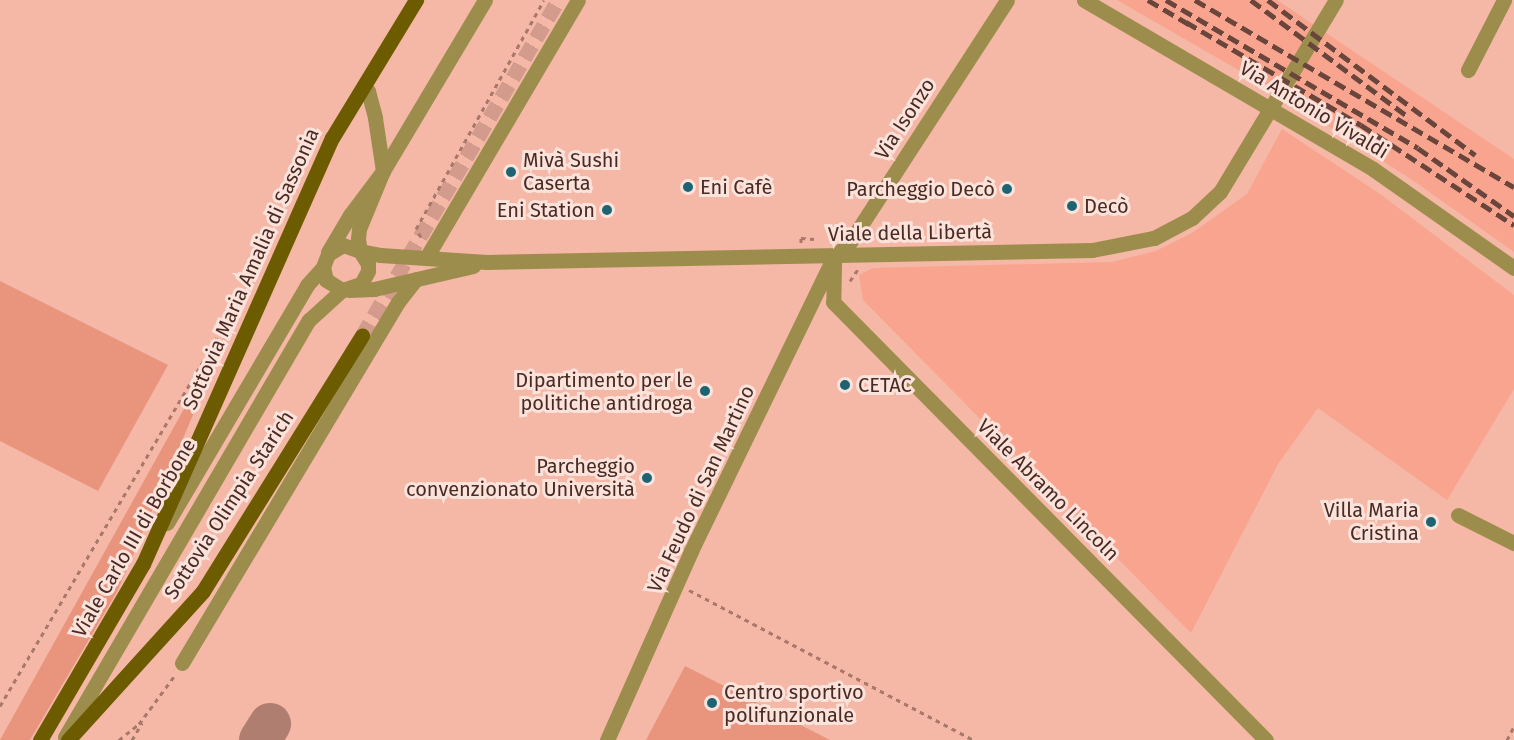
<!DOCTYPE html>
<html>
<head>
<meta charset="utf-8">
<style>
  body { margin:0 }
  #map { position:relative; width:1514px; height:740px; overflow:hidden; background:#f5b7a6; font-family:"Fira Sans",sans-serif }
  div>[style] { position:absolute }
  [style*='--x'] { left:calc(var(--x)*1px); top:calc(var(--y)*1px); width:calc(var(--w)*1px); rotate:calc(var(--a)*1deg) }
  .built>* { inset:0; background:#f9a48e }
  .green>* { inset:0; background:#e9957e }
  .taxiway>* { height:42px; margin:-21px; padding:0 21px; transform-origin:21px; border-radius:21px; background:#af7e70 }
  .major-tunnel>* { height:15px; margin-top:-7.5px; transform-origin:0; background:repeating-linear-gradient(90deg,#d39b8c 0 15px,transparent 0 23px) }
  .path>* { height:3px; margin-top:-1.5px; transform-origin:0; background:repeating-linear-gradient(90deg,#a8786b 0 4.5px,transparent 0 9px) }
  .minor>* { height:15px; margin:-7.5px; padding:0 7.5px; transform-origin:7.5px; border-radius:7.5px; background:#9d8d4d }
  .major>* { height:15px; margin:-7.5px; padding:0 7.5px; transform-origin:7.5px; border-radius:7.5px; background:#6d5b00 }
  .rail>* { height:4.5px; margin-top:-2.25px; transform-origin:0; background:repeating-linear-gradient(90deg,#69453b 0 12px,transparent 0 18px) }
  .dots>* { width:16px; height:16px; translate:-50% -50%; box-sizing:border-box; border:3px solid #fbe3dc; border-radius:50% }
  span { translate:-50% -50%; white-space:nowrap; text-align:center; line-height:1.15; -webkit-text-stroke:6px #fbe3dc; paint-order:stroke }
  .street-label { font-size:20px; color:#492b23 }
  .poi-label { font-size:20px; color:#492b23 }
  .left { translate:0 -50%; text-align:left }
  .right { translate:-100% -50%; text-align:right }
</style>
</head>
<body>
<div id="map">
  <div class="built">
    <div style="clip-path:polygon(1117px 0,1277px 0,1514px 159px,1514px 252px,1411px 179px,1254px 79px)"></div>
    <div style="clip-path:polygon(1282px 129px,1380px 194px,1514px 295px,1514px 389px,1447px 500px,1318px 408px,1278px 464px,1191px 633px,863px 300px,859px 275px,873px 268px,1112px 262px,1156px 251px,1192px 233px,1247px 194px)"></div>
  </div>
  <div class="green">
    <div style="clip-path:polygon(0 281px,168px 365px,98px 491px,0 441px)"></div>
    <div style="clip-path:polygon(235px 317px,118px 590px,30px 740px,0 740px)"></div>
    <div style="clip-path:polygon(685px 666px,830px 740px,646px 740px)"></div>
  </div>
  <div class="taxiway">
    <div style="--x:260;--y:740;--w:19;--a:-58"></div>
  </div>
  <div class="major-tunnel">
    <div style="--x:362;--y:336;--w:389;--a:-59.7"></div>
  </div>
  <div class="path">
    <div style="--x:421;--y:237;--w:9;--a:-122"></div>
    <div style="--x:416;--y:229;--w:262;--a:-60.8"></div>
    <div style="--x:801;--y:243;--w:5;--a:-90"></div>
    <div style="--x:801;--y:238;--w:13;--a:4"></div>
    <div style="--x:850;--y:281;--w:14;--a:-56"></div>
    <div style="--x:689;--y:590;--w:322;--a:27.8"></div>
    <div style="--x:0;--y:706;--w:493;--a:-59.5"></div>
    <div style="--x:119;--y:740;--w:26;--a:-39"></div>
    <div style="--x:139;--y:724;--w:61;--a:-53.7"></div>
    <div style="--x:132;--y:740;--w:20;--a:-60"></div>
    <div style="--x:1507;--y:740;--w:16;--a:-63"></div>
  </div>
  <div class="minor">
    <div style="--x:1084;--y:0;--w:335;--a:30.3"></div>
    <div style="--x:1373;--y:169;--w:172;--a:35.1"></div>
    <div style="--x:1468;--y:70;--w:79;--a:-62.8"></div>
    <div style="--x:363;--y:88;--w:6;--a:31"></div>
    <div style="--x:368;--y:91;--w:28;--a:75"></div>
    <div style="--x:375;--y:118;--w:54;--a:81.4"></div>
    <div style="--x:383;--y:171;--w:63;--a:112.5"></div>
    <div style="--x:359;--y:229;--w:10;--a:96"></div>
    <div style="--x:358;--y:239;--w:12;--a:81"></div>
    <div style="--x:360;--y:251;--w:15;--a:58"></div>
    <div style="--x:368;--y:264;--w:7;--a:90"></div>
    <div style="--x:368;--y:271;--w:15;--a:118"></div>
    <div style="--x:361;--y:284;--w:20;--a:162"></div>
    <div style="--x:342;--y:290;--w:19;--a:-148"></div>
    <div style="--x:326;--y:280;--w:13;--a:-103"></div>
    <div style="--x:323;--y:267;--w:14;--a:-69"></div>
    <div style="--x:328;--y:254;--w:17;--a:-31"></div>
    <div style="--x:343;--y:245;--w:18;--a:19"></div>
    <div style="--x:360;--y:251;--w:20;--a:11"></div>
    <div style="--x:380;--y:255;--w:107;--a:3.7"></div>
    <div style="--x:487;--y:262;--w:605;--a:-1.14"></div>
    <div style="--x:1092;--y:250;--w:63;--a:-11"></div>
    <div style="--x:1154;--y:238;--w:43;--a:-27.8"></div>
    <div style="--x:1192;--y:218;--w:38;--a:-43"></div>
    <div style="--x:1220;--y:192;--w:224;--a:-58.9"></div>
    <div style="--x:328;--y:252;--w:43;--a:-59.3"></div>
    <div style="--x:350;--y:215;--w:55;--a:-53.1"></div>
    <div style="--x:383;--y:171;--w:199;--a:-59.2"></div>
    <div style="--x:426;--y:258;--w:299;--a:-59.5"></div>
    <div style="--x:834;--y:263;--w:39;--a:91"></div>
    <div style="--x:833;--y:302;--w:616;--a:45.33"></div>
    <div style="--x:349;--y:290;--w:25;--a:-2"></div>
    <div style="--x:374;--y:289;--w:102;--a:-13.1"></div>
    <div style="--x:1458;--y:515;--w:63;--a:26.6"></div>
    <div style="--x:167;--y:523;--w:276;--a:-59.5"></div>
    <div style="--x:307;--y:285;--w:24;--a:-48"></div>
    <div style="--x:182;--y:663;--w:421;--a:-59.1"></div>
    <div style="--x:398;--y:302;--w:29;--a:-52"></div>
    <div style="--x:65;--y:737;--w:483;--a:-59.7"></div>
    <div style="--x:309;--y:320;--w:45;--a:-42.3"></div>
    <div style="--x:607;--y:740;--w:207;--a:-66"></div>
    <div style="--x:691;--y:551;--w:327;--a:-64.1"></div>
    <div style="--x:834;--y:257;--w:22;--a:-43"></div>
    <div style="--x:850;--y:242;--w:288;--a:-57"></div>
  </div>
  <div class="major">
    <div style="--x:40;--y:740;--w:204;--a:-59.7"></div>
    <div style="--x:143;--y:564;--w:466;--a:-66.1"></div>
    <div style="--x:332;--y:138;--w:162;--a:-58.7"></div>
    <div style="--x:68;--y:740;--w:201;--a:-47.8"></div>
    <div style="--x:203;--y:591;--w:301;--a:-58.1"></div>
  </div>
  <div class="rail">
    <div style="--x:1148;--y:0;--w:51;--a:30.6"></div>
    <div style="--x:1166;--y:0;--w:292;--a:30.4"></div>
    <div style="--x:1418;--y:148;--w:118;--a:35.3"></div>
    <div style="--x:1195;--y:0;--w:370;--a:30.4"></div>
    <div style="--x:1251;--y:0;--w:198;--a:36.6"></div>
    <div style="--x:1268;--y:0;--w:259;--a:36.8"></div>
    <div style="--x:1186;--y:22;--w:203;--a:30.5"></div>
    <div style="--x:1361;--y:125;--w:183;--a:33.2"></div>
  </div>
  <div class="dots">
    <div style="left:511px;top:172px;background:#1d6473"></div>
    <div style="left:688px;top:187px;background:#1d6473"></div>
    <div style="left:1007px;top:189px;background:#1d6473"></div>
    <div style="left:1072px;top:206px;background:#1d6473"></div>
    <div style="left:607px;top:210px;background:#1d6473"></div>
    <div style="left:845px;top:385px;background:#1d6473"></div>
    <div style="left:705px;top:391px;background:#1d6473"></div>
    <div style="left:647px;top:478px;background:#1d6473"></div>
    <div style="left:1431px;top:522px;background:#1d6473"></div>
    <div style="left:712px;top:703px;background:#1d6473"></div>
  </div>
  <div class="street-label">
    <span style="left:1314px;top:110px;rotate:31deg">Via Antonio Vivaldi</span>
    <span style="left:905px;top:119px;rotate:-57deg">Via Isonzo</span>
    <span style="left:910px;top:233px;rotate:-1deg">Viale della Libertà</span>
    <span style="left:251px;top:269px;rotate:-66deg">Sottovia Maria Amalia di Sassonia</span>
    <span style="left:701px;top:489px;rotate:-65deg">Via Feudo di San Martino</span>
    <span style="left:1048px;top:490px;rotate:45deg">Viale Abramo Lincoln</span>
    <span style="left:229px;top:505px;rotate:-57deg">Sottovia Olimpia Starich</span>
    <span style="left:134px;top:538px;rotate:-60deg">Viale Carlo III di Borbone</span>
  </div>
  <div class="poi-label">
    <span class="left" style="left:523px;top:172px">Mivà Sushi<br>Caserta</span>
    <span class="left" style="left:700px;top:187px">Eni Cafè</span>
    <span class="right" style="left:995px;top:189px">Parcheggio Decò</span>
    <span class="left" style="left:1084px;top:206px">Decò</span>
    <span class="right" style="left:595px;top:210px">Eni Station</span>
    <span class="right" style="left:693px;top:392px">Dipartimento per le<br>politiche antidroga</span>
    <span class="left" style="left:858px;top:385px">CETAC</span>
    <span class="right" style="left:635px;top:478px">Parcheggio<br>convenzionato Università</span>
    <span class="right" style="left:1419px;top:522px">Villa Maria<br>Cristina</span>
    <span class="left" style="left:724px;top:704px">Centro sportivo<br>polifunzionale</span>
  </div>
</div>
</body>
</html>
